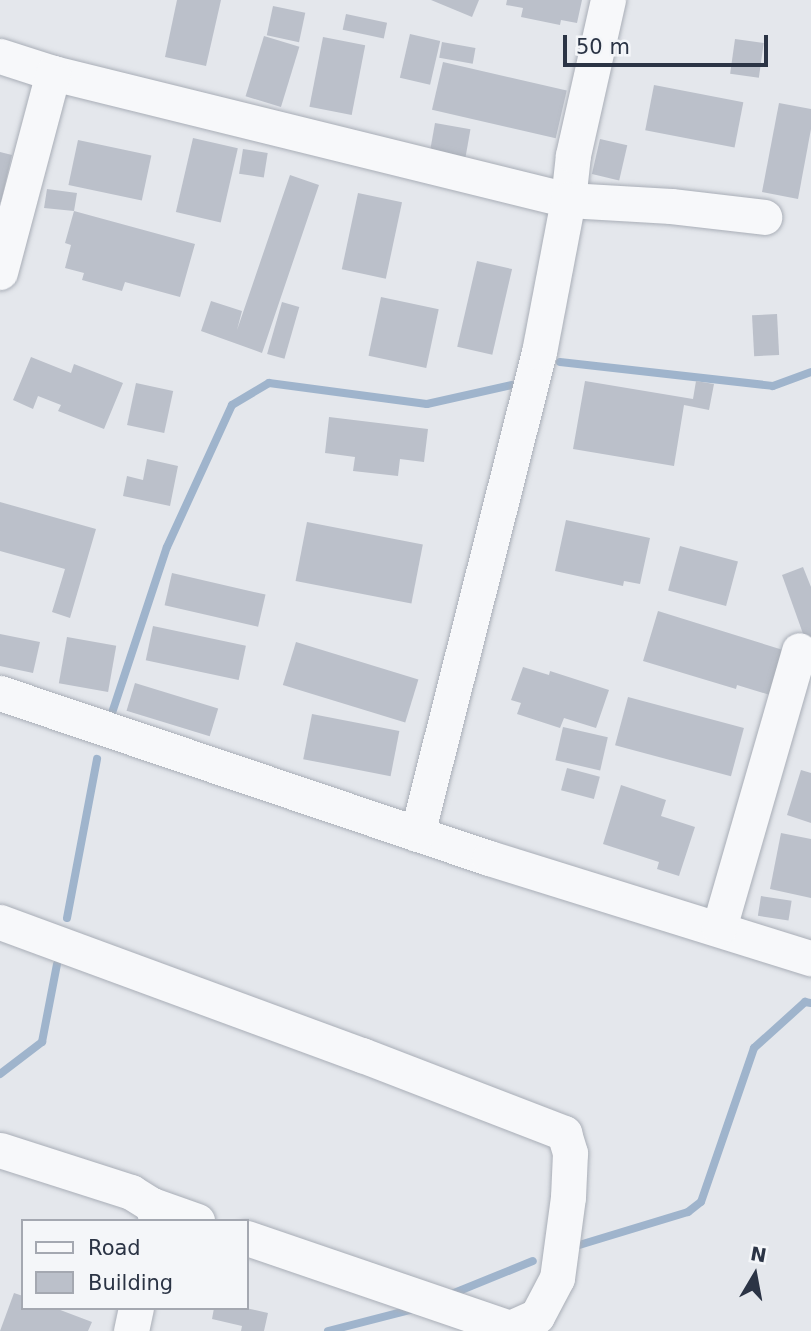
<!DOCTYPE html>
<html>
<head>
<meta charset="utf-8">
<style>
  body { margin:0 }
  #map { position:relative; width:811px; height:1331px; overflow:hidden; background:#e4e7ec; font-family:"DejaVu Sans",sans-serif }
  div>[style] { position:absolute }
  [style*='--x'] { left:calc(var(--x)*1px); top:calc(var(--y)*1px); width:calc(var(--w)*1px); rotate:calc(var(--a)*1deg) }
  .stream>* { height:8px; margin:-4px; padding:0 4px; transform-origin:4px; border-radius:4px; background:#9fb4cc }
  .building>* { inset:0; background:#bbc0ca; transform-origin:0 0 }
  .roads { filter:drop-shadow(0 0 2px #a9aeb7) drop-shadow(0 0 2px #a9aeb7) }
  .minor>* { height:35px; margin:-17.5px; padding:0 17.5px; transform-origin:17.5px; border-radius:17.5px; background:#f7f8fa }
  span { translate:-50% -50%; white-space:nowrap; text-align:center; line-height:1.15; -webkit-text-stroke:7px #f4f6f9; paint-order:stroke }
  .legend { position:absolute; left:21px; top:1219px; width:228px; height:91px; box-sizing:border-box; background:#f4f6f9; border:2px solid #a4a8b1; margin:0; padding:9px 12px; list-style:none; font-size:21px; color:#2b3445 }
  .legend li { display:flex; align-items:center; gap:14px; height:35px }
  .legend b { width:35px; border:2px solid #a4a8b1 }
  .north { position:absolute; left:720px; top:1240px; width:70px; height:70px; -webkit-text-stroke:5px #f4f6f9; paint-order:stroke; rotate:10deg; font-size:19px; font-weight:700; line-height:28px; text-align:center; color:#2b3445 }
  .north::after { content:''; display:block; margin:auto; width:24px; height:32px; background:#2b3445; clip-path:polygon(50% 0,100% 100%,50% 72%,0 100%) }
  .scale { position:absolute; left:563px; top:35px; width:205px; height:32px; box-sizing:border-box; border:4px solid #2b3445; border-top:0; padding-left:9px; font-size:21px; line-height:24px; white-space:nowrap; color:#2b3445; -webkit-text-stroke:5px #f4f6f9; paint-order:stroke }
</style>
</head>
<body>
<div id="map">
  <div class="stream">
    <div style="--x:560;--y:362;--w:214;--a:6.4"></div>
    <div style="--x:773;--y:386;--w:40;--a:-20.2"></div>
    <div style="--x:109;--y:722;--w:184;--a:-71.7"></div>
    <div style="--x:167;--y:547;--w:156;--a:-65.4"></div>
    <div style="--x:232;--y:405;--w:43;--a:-30.7"></div>
    <div style="--x:269;--y:383;--w:159;--a:7.6"></div>
    <div style="--x:427;--y:404;--w:87;--a:-12.6"></div>
    <div style="--x:67;--y:918;--w:162;--a:-79.3"></div>
    <div style="--x:0;--y:1074;--w:53;--a:-37.3"></div>
    <div style="--x:42;--y:1042;--w:79;--a:-79.1"></div>
    <div style="--x:576;--y:1246;--w:117;--a:-16.9"></div>
    <div style="--x:688;--y:1212;--w:16;--a:-38"></div>
    <div style="--x:701;--y:1202;--w:163;--a:-71"></div>
    <div style="--x:754;--y:1048;--w:69;--a:-42"></div>
    <div style="--x:805;--y:1002;--w:6;--a:9"></div>
    <div style="--x:454;--y:1293;--w:85;--a:-22.1"></div>
    <div style="--x:328;--y:1331;--w:85;--a:-14.4"></div>
  </div>
  <div class="building">
    <div style="clip-path:polygon(177px 0,221px 0,206px 66px,165px 57px)"></div>
    <div style="clip-path:polygon(431px 0,479px 0,472px 17px)"></div>
    <div style="clip-path:polygon(507px 0,582px 0,577px 23px,561px 20px,560px 25px,521px 17px,523px 8px,506px 5px)"></div>
    <div style="left:273px;top:6px;width:33px;height:30px;rotate:12deg"></div>
    <div style="left:346px;top:14px;width:42px;height:16px;rotate:12deg"></div>
    <div style="left:410px;top:34px;width:31px;height:45px;rotate:13deg"></div>
    <div style="left:264px;top:36px;width:37px;height:63px;rotate:17deg"></div>
    <div style="left:323px;top:37px;width:43px;height:71px;rotate:11deg"></div>
    <div style="left:735px;top:39px;width:29px;height:35px;rotate:8deg"></div>
    <div style="left:442px;top:42px;width:34px;height:16px;rotate:10deg"></div>
    <div style="left:443px;top:62px;width:127px;height:49px;rotate:13deg"></div>
    <div style="left:654px;top:85px;width:91px;height:46px;rotate:11deg"></div>
    <div style="clip-path:polygon(779px 103px,811px 109px,811px 129px,798px 199px,762px 192px)"></div>
    <div style="left:435px;top:123px;width:36px;height:29px;rotate:10deg"></div>
    <div style="left:193px;top:138px;width:46px;height:76px;rotate:13deg"></div>
    <div style="left:600px;top:139px;width:28px;height:36px;rotate:13deg"></div>
    <div style="left:78px;top:140px;width:75px;height:46px;rotate:12deg"></div>
    <div style="left:243px;top:149px;width:25px;height:25px;rotate:9deg"></div>
    <div style="clip-path:polygon(0 152px,12px 155px,1px 202px,0 202px)"></div>
    <div style="clip-path:polygon(290px 175px,319px 185px,262px 353px,201px 331px,211px 301px,242px 311px,237px 330px)"></div>
    <div style="clip-path:polygon(47px 189px,77px 193px,74px 211px,195px 244px,180px 297px,125px 282px,122px 291px,82px 280px,84px 273px,65px 268px,71px 245px,65px 243px,74px 211px,44px 208px)"></div>
    <div style="left:358px;top:193px;width:45px;height:78px;rotate:12deg"></div>
    <div style="left:477px;top:261px;width:36px;height:88px;rotate:13deg"></div>
    <div style="left:381px;top:297px;width:59px;height:60px;rotate:12deg"></div>
    <div style="left:282px;top:302px;width:18px;height:54px;rotate:16deg"></div>
    <div style="left:777px;top:314px;width:41px;height:25px;rotate:87deg"></div>
    <div style="clip-path:polygon(31px 357px,71px 373px,74px 364px,123px 383px,104px 429px,58px 411px,61px 405px,38px 396px,33px 409px,13px 400px)"></div>
    <div style="clip-path:polygon(585px 381px,693px 399px,696px 381px,714px 384px,709px 410px,684px 405px,674px 466px,573px 449px)"></div>
    <div style="left:136px;top:383px;width:38px;height:43px;rotate:12deg"></div>
    <div style="clip-path:polygon(329px 417px,428px 429px,424px 462px,400px 459px,398px 476px,353px 471px,355px 457px,325px 453px)"></div>
    <div style="clip-path:polygon(147px 459px,178px 466px,170px 506px,123px 496px,127px 476px,143px 480px)"></div>
    <div style="clip-path:polygon(0 502px,96px 529px,70px 618px,52px 612px,65px 569px,0 551px)"></div>
    <div style="clip-path:polygon(566px 520px,650px 538px,640px 584px,624px 581px,623px 586px,555px 571px)"></div>
    <div style="left:307px;top:522px;width:118px;height:60px;rotate:11deg"></div>
    <div style="left:680px;top:546px;width:60px;height:46px;rotate:15deg"></div>
    <div style="clip-path:polygon(803px 567px,811px 587px,811px 640px,806px 642px,782px 575px)"></div>
    <div style="left:172px;top:573px;width:96px;height:33px;rotate:13deg"></div>
    <div style="clip-path:polygon(658px 611px,783px 650px,770px 695px,737px 685px,736px 689px,643px 661px)"></div>
    <div style="left:153px;top:626px;width:95px;height:35px;rotate:12deg"></div>
    <div style="clip-path:polygon(0 634px,40px 642px,33px 673px,0 666px)"></div>
    <div style="left:67px;top:637px;width:50px;height:47px;rotate:10deg"></div>
    <div style="left:296px;top:642px;width:128px;height:45px;rotate:17deg"></div>
    <div style="clip-path:polygon(523px 667px,549px 675px,550px 671px,609px 690px,596px 728px,564px 718px,560px 728px,517px 714px,521px 703px,511px 700px)"></div>
    <div style="left:135px;top:683px;width:87px;height:29px;rotate:17deg"></div>
    <div style="left:628px;top:697px;width:120px;height:50px;rotate:15deg"></div>
    <div style="left:312px;top:714px;width:89px;height:46px;rotate:11deg"></div>
    <div style="left:563px;top:727px;width:46px;height:34px;rotate:13deg"></div>
    <div style="left:567px;top:768px;width:34px;height:23px;rotate:15deg"></div>
    <div style="clip-path:polygon(801px 770px,811px 773px,811px 823px,787px 815px)"></div>
    <div style="clip-path:polygon(621px 785px,666px 800px,661px 816px,695px 827px,679px 876px,657px 869px,659px 862px,603px 844px)"></div>
    <div style="clip-path:polygon(781px 833px,811px 839px,811px 898px,770px 889px)"></div>
    <div style="left:761px;top:896px;width:31px;height:20px;rotate:9deg"></div>
    <div style="clip-path:polygon(14px 1293px,23px 1296px,23px 1308px,55px 1308px,92px 1322px,88px 1331px,0 1331px)"></div>
    <div style="clip-path:polygon(214px 1308px,246px 1308px,268px 1313px,264px 1331px,241px 1331px,242px 1326px,212px 1319px)"></div>
  </div>
  <div class="roads">
    <div class="minor">
      <div style="--x:0;--y:56;--w:56;--a:17.8"></div>
      <div style="--x:53;--y:73;--w:530;--a:13.85"></div>
      <div style="--x:568;--y:200;--w:45;--a:-83.7"></div>
      <div style="--x:573;--y:155;--w:159;--a:-77.3"></div>
      <div style="--x:0;--y:272;--w:206;--a:-75.1"></div>
      <div style="--x:0;--y:693;--w:516;--a:18.65"></div>
      <div style="--x:489;--y:858;--w:337;--a:17.3"></div>
      <div style="--x:417;--y:834;--w:497;--a:-75.8"></div>
      <div style="--x:539;--y:352;--w:155;--a:-79.2"></div>
      <div style="--x:568;--y:200;--w:103;--a:3.3"></div>
      <div style="--x:671;--y:206;--w:94;--a:6.7"></div>
      <div style="--x:0;--y:922;--w:386;--a:20.2"></div>
      <div style="--x:362;--y:1055;--w:217;--a:21.1"></div>
      <div style="--x:564;--y:1133;--w:21;--a:73"></div>
      <div style="--x:570;--y:1153;--w:44;--a:92.6"></div>
      <div style="--x:568;--y:1197;--w:82;--a:97.7"></div>
      <div style="--x:557;--y:1278;--w:43;--a:117.8"></div>
      <div style="--x:537;--y:1316;--w:30;--a:156"></div>
      <div style="--x:510;--y:1328;--w:278;--a:-161.1"></div>
      <div style="--x:719;--y:928;--w:289;--a:-73.9"></div>
      <div style="--x:0;--y:1150;--w:138;--a:17.8"></div>
      <div style="--x:131;--y:1192;--w:25;--a:32"></div>
      <div style="--x:152;--y:1205;--w:17;--a:73"></div>
      <div style="--x:152;--y:1205;--w:48;--a:19.6"></div>
      <div style="--x:131;--y:1331;--w:24;--a:-78"></div>
    </div>
  </div>
  <ul class="legend">
  <li><b style="height:9px;background:#f7f8fa"></b>Road</li>
  <li><b style="height:19px;background:#bbc0ca"></b>Building</li>
  </ul>
  <div class="north">N</div>
  <div class="scale">50 m</div>
</div>
</body>
</html>
